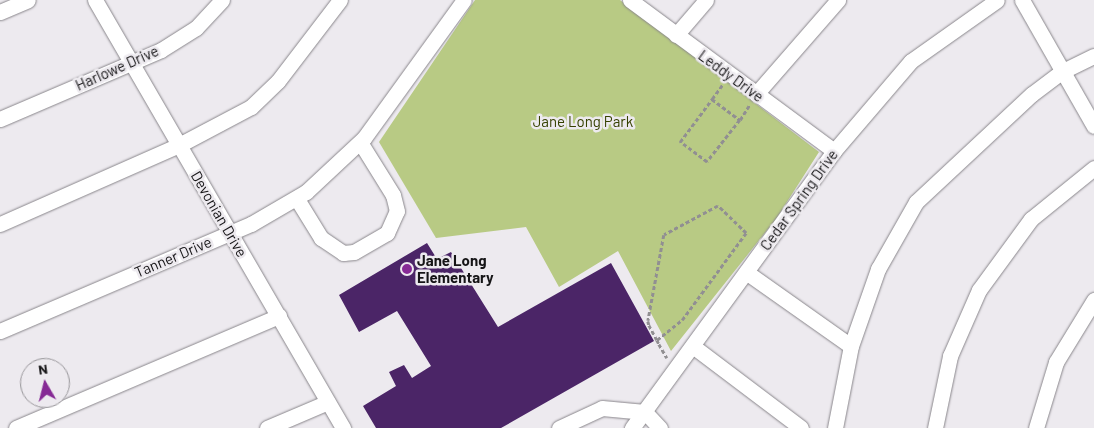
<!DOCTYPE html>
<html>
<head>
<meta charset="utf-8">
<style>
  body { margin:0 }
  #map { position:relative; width:1094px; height:428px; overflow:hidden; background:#edeaef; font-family:Barlow,sans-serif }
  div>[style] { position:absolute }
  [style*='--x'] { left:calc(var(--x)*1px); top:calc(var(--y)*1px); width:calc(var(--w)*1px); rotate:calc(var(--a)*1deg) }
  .green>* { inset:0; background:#b8ca84 }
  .building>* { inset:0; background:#4b2567 }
  .path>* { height:2.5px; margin-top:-1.25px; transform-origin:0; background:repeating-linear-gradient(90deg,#918f92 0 4px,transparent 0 6.5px) }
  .roads { filter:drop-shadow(0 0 1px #89868b) drop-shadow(0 0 1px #89868b) }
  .minor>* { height:15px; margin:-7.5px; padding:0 7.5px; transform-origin:7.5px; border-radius:7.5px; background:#fff }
  .dots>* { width:14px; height:14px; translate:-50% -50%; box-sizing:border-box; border:2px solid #edeaef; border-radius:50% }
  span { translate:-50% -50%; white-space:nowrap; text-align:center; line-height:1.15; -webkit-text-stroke:5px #edeaef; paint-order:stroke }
  .street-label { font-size:15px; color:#161517 }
  .park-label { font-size:15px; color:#364100 }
  .poi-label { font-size:15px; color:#161517; font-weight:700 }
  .left { translate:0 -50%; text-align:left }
  .north { position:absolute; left:20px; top:358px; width:50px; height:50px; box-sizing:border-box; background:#edeaef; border:1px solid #979599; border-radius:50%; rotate:352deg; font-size:14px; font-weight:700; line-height:20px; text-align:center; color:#161517 }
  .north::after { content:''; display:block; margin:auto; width:18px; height:22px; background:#862a95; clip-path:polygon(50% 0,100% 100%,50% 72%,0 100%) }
</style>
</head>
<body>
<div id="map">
  <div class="green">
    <div style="clip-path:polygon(475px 0,620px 0,819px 152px,776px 219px,671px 351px,618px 251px,559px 287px,526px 227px,436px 238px,379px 142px)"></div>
  </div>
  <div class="building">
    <div style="clip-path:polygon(427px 243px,437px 259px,451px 252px,498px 327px,611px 263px,654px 341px,501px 428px,376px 428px,363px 406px,396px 386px,389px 372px,404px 365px,412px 378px,431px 366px,397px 311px,359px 332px,339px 295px)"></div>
  </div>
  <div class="path">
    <div style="--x:712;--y:99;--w:35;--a:37"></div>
    <div style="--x:740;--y:120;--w:53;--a:128.2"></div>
    <div style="--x:707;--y:162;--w:34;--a:-143"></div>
    <div style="--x:680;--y:142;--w:54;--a:-53.3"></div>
    <div style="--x:712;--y:99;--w:19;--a:-54"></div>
    <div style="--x:740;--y:120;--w:19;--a:-58"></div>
    <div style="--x:657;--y:340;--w:32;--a:-39"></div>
    <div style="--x:682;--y:320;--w:108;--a:-53.7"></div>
    <div style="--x:746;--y:233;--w:39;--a:-136"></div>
    <div style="--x:718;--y:206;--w:61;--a:151.8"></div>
    <div style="--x:664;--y:235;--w:87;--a:100.5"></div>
    <div style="--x:648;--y:321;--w:4;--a:76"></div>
    <div style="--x:649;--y:325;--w:17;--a:62"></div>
    <div style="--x:657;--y:340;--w:4;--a:63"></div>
    <div style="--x:659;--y:344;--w:16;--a:60"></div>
  </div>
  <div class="roads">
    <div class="minor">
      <div style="--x:95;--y:0;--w:495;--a:59.9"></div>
      <div style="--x:630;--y:0;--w:254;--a:36.5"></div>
      <div style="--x:1022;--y:0;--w:145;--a:60.3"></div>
      <div style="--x:0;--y:12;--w:30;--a:-23"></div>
      <div style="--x:676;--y:35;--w:46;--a:-49.4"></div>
      <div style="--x:756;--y:94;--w:125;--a:-48.9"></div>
      <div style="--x:0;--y:119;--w:175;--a:-23.2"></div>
      <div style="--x:161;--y:50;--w:41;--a:-32.2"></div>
      <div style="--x:196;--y:28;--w:38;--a:-47"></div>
      <div style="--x:297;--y:199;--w:46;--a:58.4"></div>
      <div style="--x:321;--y:238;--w:27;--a:34"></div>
      <div style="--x:343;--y:253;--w:11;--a:-5"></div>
      <div style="--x:354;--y:252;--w:38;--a:-30"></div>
      <div style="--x:387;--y:233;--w:24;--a:-66"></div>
      <div style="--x:397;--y:211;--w:16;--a:-104"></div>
      <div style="--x:393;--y:195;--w:62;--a:-121.9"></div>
      <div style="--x:0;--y:224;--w:196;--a:-23.8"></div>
      <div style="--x:179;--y:145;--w:81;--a:-27.8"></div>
      <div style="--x:251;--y:107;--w:37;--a:-44"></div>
      <div style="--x:278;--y:81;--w:102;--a:-52.6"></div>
      <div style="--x:746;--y:272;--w:128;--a:35.2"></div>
      <div style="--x:0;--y:331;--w:273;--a:-23.1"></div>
      <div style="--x:251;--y:224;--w:64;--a:-30.2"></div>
      <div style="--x:306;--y:192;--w:79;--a:-43"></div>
      <div style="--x:364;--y:138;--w:170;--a:-54.1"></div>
      <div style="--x:694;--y:347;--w:134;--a:37.1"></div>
      <div style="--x:16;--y:428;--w:286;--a:-23.1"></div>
      <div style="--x:267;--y:428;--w:66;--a:-23.1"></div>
      <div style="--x:559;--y:428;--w:47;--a:-24.9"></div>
      <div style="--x:602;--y:408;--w:43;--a:5.3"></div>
      <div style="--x:645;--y:412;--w:22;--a:47"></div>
      <div style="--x:632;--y:428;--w:343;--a:-53.9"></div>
      <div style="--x:834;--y:151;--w:118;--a:-49.5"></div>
      <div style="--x:911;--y:61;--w:105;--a:-35.3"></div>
      <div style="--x:835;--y:428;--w:84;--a:-79"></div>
      <div style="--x:851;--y:346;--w:82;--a:-70.7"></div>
      <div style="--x:878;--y:269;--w:77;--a:-60.4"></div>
      <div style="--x:916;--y:202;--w:158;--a:-43"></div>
      <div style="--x:1032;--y:94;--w:39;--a:-37"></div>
      <div style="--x:1063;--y:71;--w:34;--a:-26"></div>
      <div style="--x:935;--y:428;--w:74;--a:-78.2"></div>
      <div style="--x:950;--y:356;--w:72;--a:-66.3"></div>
      <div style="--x:979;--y:290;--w:88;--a:-53.8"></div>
      <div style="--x:1031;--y:219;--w:81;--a:-39"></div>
      <div style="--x:1036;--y:428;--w:69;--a:-73.1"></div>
      <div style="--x:1056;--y:362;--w:73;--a:-58.5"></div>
    </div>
  </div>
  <div class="dots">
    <div style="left:407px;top:269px;background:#862a95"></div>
  </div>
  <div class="street-label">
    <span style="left:117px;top:68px;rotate:-24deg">Harlowe Drive</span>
    <span style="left:731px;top:76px;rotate:36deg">Leddy Drive</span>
    <span style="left:799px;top:200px;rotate:-54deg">Cedar Spring Drive</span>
    <span style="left:219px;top:214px;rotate:60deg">Devonian Drive</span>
    <span style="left:173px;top:257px;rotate:-23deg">Tanner Drive</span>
  </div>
  <div class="park-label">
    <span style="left:583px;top:122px">Jane Long Park</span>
  </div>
  <div class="poi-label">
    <span class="left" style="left:417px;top:269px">Jane Long<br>Elementary</span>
  </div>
  <div class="north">N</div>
</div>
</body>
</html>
